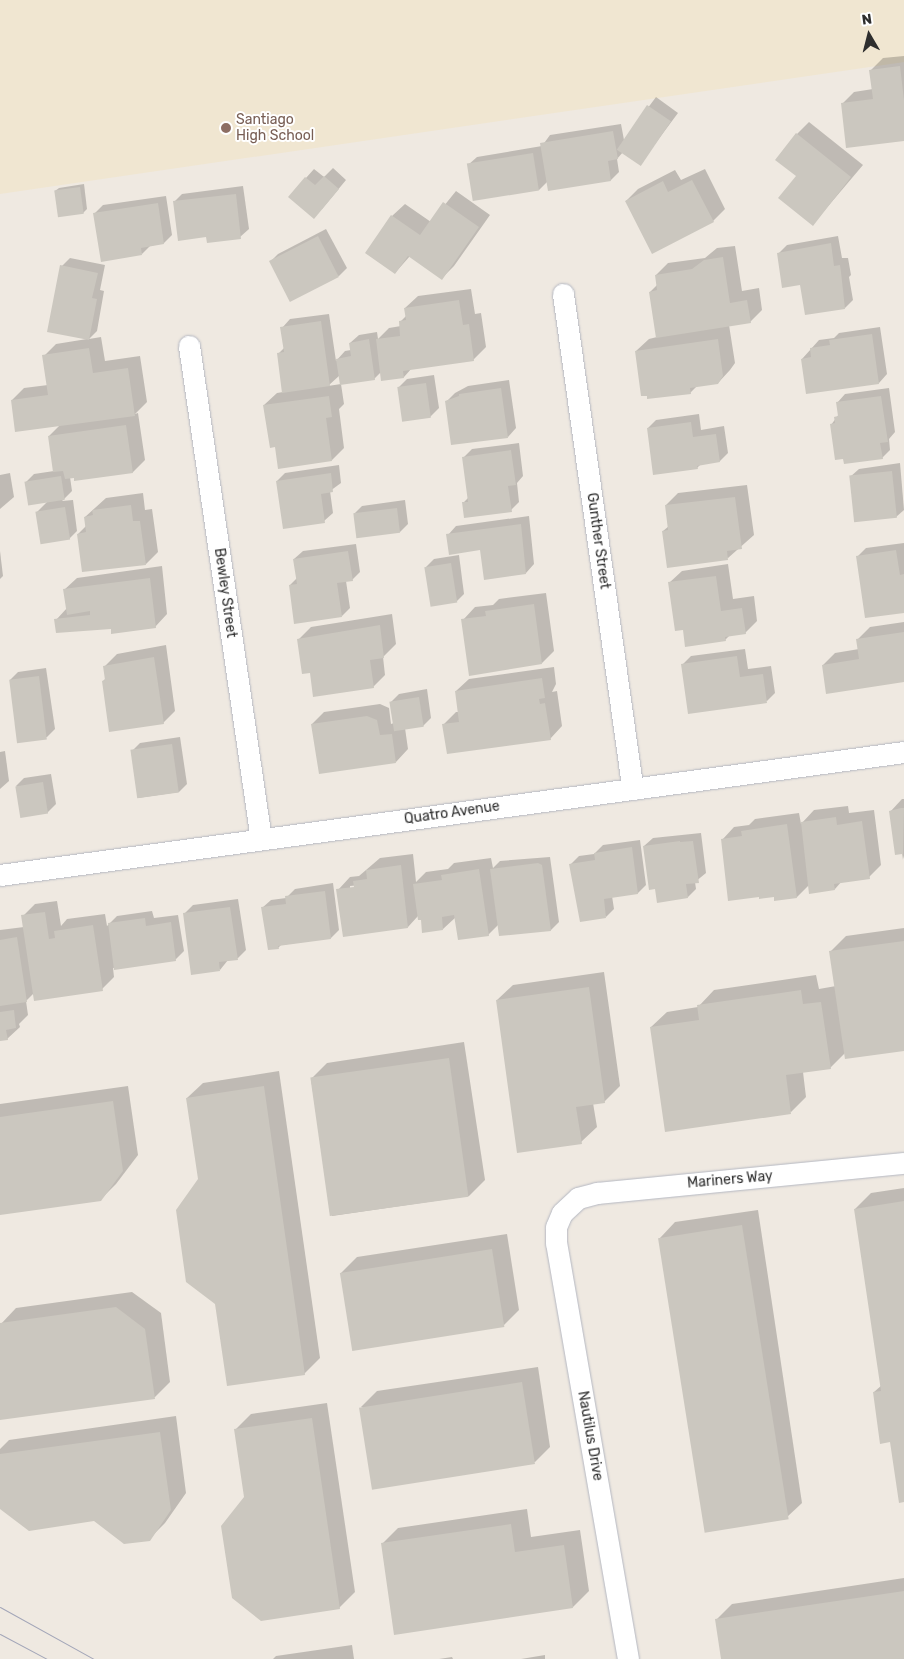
<!DOCTYPE html>
<html>
<head>
<meta charset="utf-8">
<style>
  body { margin:0 }
  #map { position:relative; width:904px; height:1659px; overflow:hidden; background:#efe9e1; font-family:Rubik,sans-serif }
  div>[style] { position:absolute }
  [style*='--x'] { left:calc(var(--x)*1px); top:calc(var(--y)*1px); width:calc(var(--w)*1px); rotate:calc(var(--a)*1deg) }
  .education>* { inset:0; background:#f0e6d1 }
  .shadow>* { inset:0; background:#0003 }
  .building>* { inset:0; background:#cbc7bf; transform-origin:0 0 }
  .roads { filter:drop-shadow(0 0 1px #b4b7c1) drop-shadow(0 0 1px #b4b7c1) }
  .street>* { height:21px; margin:-10.5px; padding:0 10.5px; transform-origin:10.5px; border-radius:10.5px; background:#fff }
  .tram>* { height:1px; margin:-0.5px; padding:0 0.5px; transform-origin:0.5px; border-radius:0.5px; background:#a3a6b8 }
  .dots>* { width:14px; height:14px; translate:-50% -50%; box-sizing:border-box; border:2px solid #fff; border-radius:50% }
  span { translate:-50% -50%; white-space:nowrap; text-align:center; line-height:1.15; -webkit-text-stroke:4px #fff; paint-order:stroke }
  .education-label { font-size:14px; color:#785e54 }
  .left { translate:0 -50%; text-align:left }
  .street-label { font-size:14px; color:#2e2e2e }
  .north { position:absolute; left:844px; top:10px; width:50px; height:50px; -webkit-text-stroke:4px #fff; paint-order:stroke; rotate:352deg; font-size:14px; font-weight:700; line-height:20px; text-align:center; color:#2e2e2e }
  .north::after { content:''; display:block; margin:auto; width:18px; height:22px; background:#2e2e2e; clip-path:polygon(50% 0,100% 100%,50% 72%,0 100%) }
</style>
</head>
<body>
<div id="map">
  <div class="education">
    <div style="clip-path:polygon(0 0,904px 0,904px 62px,0 194px)"></div>
  </div>
  <div class="shadow">
    <div style="clip-path:polygon(904px 56px,904px 140px,842px 104px,854px 92px,873px 89px,870px 71px,883px 58px)"></div>
    <div style="clip-path:polygon(656px 97px,678px 113px,640px 164px,623px 152px,617px 159px,619px 172px,611px 180px,548px 181px,539px 190px,468px 165px,477px 157px,542px 146px,550px 135px,621px 124px,624px 140px)"></div>
    <div style="clip-path:polygon(809px 122px,863px 165px,813px 224px,797px 176px,797px 134px)"></div>
    <div style="clip-path:polygon(333px 168px,346px 180px,322px 209px,289px 197px,314px 169px,324px 177px)"></div>
    <div style="clip-path:polygon(705px 169px,725px 209px,713px 221px,626px 201px,638px 189px,675px 170px,681px 180px)"></div>
    <div style="clip-path:polygon(84px 184px,87px 209px,83px 213px,55px 191px,59px 188px)"></div>
    <div style="clip-path:polygon(243px 186px,249px 229px,240px 237px,174px 202px,182px 194px)"></div>
    <div style="clip-path:polygon(456px 191px,490px 215px,454px 266px,442px 278px,410px 256px,395px 273px,366px 253px,392px 216px,405px 204px,431px 222px)"></div>
    <div style="clip-path:polygon(166px 196px,172px 235px,164px 243px,150px 246px,142px 254px,94px 214px,103px 205px)"></div>
    <div style="clip-path:polygon(326px 229px,347px 268px,339px 276px,270px 262px,278px 254px)"></div>
    <div style="clip-path:polygon(838px 236px,842px 258px,848px 258px,851px 275px,849px 277px,853px 300px,845px 308px,801px 284px,779px 253px,787px 245px)"></div>
    <div style="clip-path:polygon(735px 246px,742px 291px,759px 288px,762px 310px,750px 322px,729px 325px,735px 363px,730px 370px,718px 383px,697px 386px,690px 393px,636px 351px,649px 339px,657px 337px,650px 292px,657px 285px,656px 275px,668px 263px,705px 258px,717px 248px)"></div>
    <div style="clip-path:polygon(70px 258px,105px 265px,100px 290px,104px 291px,97px 331px,89px 339px,101px 337px,105px 361px,140px 356px,147px 402px,135px 414px,138px 413px,145px 460px,133px 472px,70px 477px,72px 491px,62px 501px,73px 500px,77px 531px,69px 539px,37px 512px,47px 502px,25px 483px,34px 474px,54px 471px,49px 436px,61px 424px,12px 400px,24px 388px,48px 385px,44px 356px,56px 344px,87px 339px,62px 266px)"></div>
    <div style="clip-path:polygon(evenodd,471px 289px,475px 314px,481px 313px,486px 347px,473px 360px,412px 368px,404px 377px,382px 380px,381px 372px,374px 379px,341px 384px,344px 404px,339px 409px,344px 448px,332px 460px,276px 445px,264px 405px,277px 393px,283px 392px,278px 354px,285px 347px,282px 328px,290px 319px,329px 314px,336px 361px,345px 351px,351px 350px,350px 343px,359px 335px,377px 332px,378px 339px,389px 328px,401px 326px,400px 322px,406px 316px,405px 308px,418px 296px,471px 289px,340px 375px,341px 384px,328px 386px,340px 375px)"></div>
    <div style="clip-path:polygon(880px 327px,887px 374px,879px 383px,802px 359px,819px 340px,834px 338px,839px 333px)"></div>
    <div style="clip-path:polygon(434px 375px,439px 408px,430px 417px,399px 387px,407px 379px)"></div>
    <div style="clip-path:polygon(509px 380px,516px 428px,508px 437px,446px 402px,455px 393px,468px 386px)"></div>
    <div style="clip-path:polygon(889px 388px,895px 432px,889px 439px,890px 450px,882px 458px,844px 458px,831px 425px,839px 414px,837px 403px,845px 394px)"></div>
    <div style="clip-path:polygon(699px 414px,701px 430px,724px 426px,728px 453px,720px 461px,701px 464px,697px 468px,648px 428px,656px 420px)"></div>
    <div style="clip-path:polygon(519px 443px,523px 476px,517px 483px,519px 502px,511px 510px,463px 503px,469px 497px,463px 458px,472px 449px)"></div>
    <div style="clip-path:polygon(900px 463px,904px 510px,896px 517px,850px 477px,859px 469px)"></div>
    <div style="clip-path:polygon(339px 465px,341px 483px,330px 491px,333px 513px,324px 521px,277px 481px,285px 473px)"></div>
    <div style="clip-path:polygon(10px 473px,14px 497px,0 509px,0 475px)"></div>
    <div style="clip-path:polygon(747px 485px,754px 535px,728px 558px,663px 531px,669px 526px,666px 505px,678px 493px)"></div>
    <div style="clip-path:polygon(143px 493px,145px 510px,152px 509px,158px 552px,146px 564px,78px 534px,87px 525px,85px 517px,106px 498px)"></div>
    <div style="clip-path:polygon(405px 500px,408px 524px,400px 532px,354px 514px,362px 506px)"></div>
    <div style="clip-path:polygon(529px 516px,534px 564px,526px 573px,481px 549px,448px 535px,456px 526px)"></div>
    <div style="clip-path:polygon(904px 543px,904px 612px,858px 556px,866px 548px)"></div>
    <div style="clip-path:polygon(356px 544px,360px 572px,352px 580px,346px 581px,350px 608px,342px 616px,290px 585px,297px 578px,294px 559px,303px 551px)"></div>
    <div style="clip-path:polygon(0 551px,3px 576px,0 579px)"></div>
    <div style="clip-path:polygon(459px 555px,464px 594px,456px 602px,426px 567px,434px 559px)"></div>
    <div style="clip-path:polygon(728px 564px,733px 599px,754px 596px,757px 621px,745px 633px,730px 635px,725px 640px,684px 628px,669px 583px,682px 571px)"></div>
    <div style="clip-path:polygon(162px 566px,167px 614px,155px 627px,112px 628px,56px 620px,67px 608px,64px 590px,77px 578px)"></div>
    <div style="clip-path:polygon(546px 593px,554px 651px,542px 663px,463px 620px,475px 607px,493px 605px,499px 599px)"></div>
    <div style="clip-path:polygon(392px 614px,396px 644px,383px 657px,385px 675px,373px 687px,311px 671px,299px 639px,311px 627px)"></div>
    <div style="clip-path:polygon(904px 622px,904px 681px,823px 665px,835px 653px,859px 649px,858px 639px,870px 627px)"></div>
    <div style="clip-path:polygon(166px 645px,175px 711px,163px 723px,103px 681px,106px 678px,104px 667px,117px 654px)"></div>
    <div style="clip-path:polygon(745px 649px,748px 669px,771px 666px,775px 693px,767px 701px,682px 665px,691px 656px)"></div>
    <div style="clip-path:polygon(554px 667px,556px 684px,552px 692px,557px 691px,562px 726px,550px 739px,444px 724px,456px 712px,459px 712px,456px 691px,469px 679px)"></div>
    <div style="clip-path:polygon(46px 668px,55px 729px,47px 737px,19px 741px,10px 680px,18px 672px)"></div>
    <div style="clip-path:polygon(427px 689px,431px 718px,423px 726px,405px 728px,408px 749px,396px 762px,312px 724px,324px 712px,380px 704px,389px 708px,391px 724px,394px 723px,391px 702px,399px 694px)"></div>
    <div style="clip-path:polygon(180px 737px,187px 784px,179px 792px,138px 798px,132px 751px,140px 743px)"></div>
    <div style="clip-path:polygon(5px 751px,9px 781px,0 789px,0 752px)"></div>
    <div style="clip-path:polygon(51px 774px,56px 804px,47px 813px,16px 786px,24px 778px)"></div>
    <div style="clip-path:polygon(902px 799px,904px 799px,904px 859px,890px 812px)"></div>
    <div style="clip-path:polygon(848px 806px,849px 813px,874px 810px,881px 865px,869px 877px,842px 881px,835px 889px,810px 884px,797px 897px,775px 895px,722px 840px,734px 827px,749px 825px,755px 819px,799px 813px,801px 824px,814px 810px)"></div>
    <div style="clip-path:polygon(701px 833px,706px 873px,695px 882px,696px 889px,688px 897px,656px 888px,644px 846px,653px 838px)"></div>
    <div style="clip-path:polygon(640px 840px,646px 885px,638px 893px,612px 896px,614px 909px,606px 917px,571px 864px,579px 856px,594px 854px,603px 845px)"></div>
    <div style="clip-path:polygon(evenodd,413px 854px,416px 882px,426px 872px,448px 869px,454px 863px,491px 858px,493px 868px,500px 861px,550px 857px,559px 922px,551px 930px,499px 924px,488px 935px,456px 917px,443px 929px,418px 916px,408px 927px,338px 890px,350px 877px,359px 876px,380px 858px,413px 854px,360px 885px,360px 887px,350px 889px,350px 886px,360px 885px)"></div>
    <div style="clip-path:polygon(333px 883px,339px 930px,331px 938px,281px 945px,278px 948px,262px 908px,271px 900px,286px 898px,295px 889px)"></div>
    <div style="clip-path:polygon(238px 899px,246px 950px,238px 958px,228px 960px,220px 970px,184px 914px,193px 905px)"></div>
    <div style="clip-path:polygon(57px 901px,61px 926px,67px 919px,105px 914px,107px 926px,117px 916px,152px 911px,154px 918px,178px 915px,184px 951px,175px 960px,113px 968px,114px 977px,102px 989px,34px 993px,26px 1001px,28px 1015px,19px 1024px,20px 1027px,7px 1039px,0 1040px,0 930px,24px 927px,23px 916px,35px 904px)"></div>
    <div style="clip-path:polygon(904px 928px,904px 1050px,845px 1053px,830px 1068px,803px 1072px,806px 1097px,791px 1112px,651px 1027px,667px 1012px,698px 1007px,714px 990px,816px 975px,819px 989px,836px 986px,830px 952px,846px 936px)"></div>
    <div style="clip-path:polygon(604px 972px,620px 1086px,604px 1102px,593px 1103px,597px 1127px,581px 1142px,497px 1000px,513px 985px)"></div>
    <div style="clip-path:polygon(464px 1042px,485px 1180px,469px 1196px,332px 1216px,311px 1079px,327px 1063px)"></div>
    <div style="clip-path:polygon(279px 1071px,320px 1358px,304px 1374px,199px 1179px,187px 1098px,203px 1083px)"></div>
    <div style="clip-path:polygon(128px 1086px,138px 1155px,116px 1184px,100px 1200px,0 1214px,0 1104px)"></div>
    <div style="clip-path:polygon(904px 1188px,904px 1501px,892px 1440px,874px 1392px,882px 1385px,855px 1209px,871px 1193px)"></div>
    <div style="clip-path:polygon(758px 1210px,802px 1503px,786px 1518px,660px 1238px,675px 1222px)"></div>
    <div style="clip-path:polygon(507px 1234px,519px 1310px,503px 1326px,341px 1273px,357px 1257px)"></div>
    <div style="clip-path:polygon(132px 1292px,161px 1313px,170px 1382px,155px 1397px,0 1419px,0 1325px,16px 1308px)"></div>
    <div style="clip-path:polygon(538px 1367px,550px 1447px,535px 1462px,361px 1407px,377px 1391px)"></div>
    <div style="clip-path:polygon(327px 1403px,355px 1592px,339px 1608px,245px 1497px,235px 1430px,251px 1414px)"></div>
    <div style="clip-path:polygon(176px 1416px,186px 1493px,165px 1523px,149px 1539px,94px 1520px,0 1504px,0 1449px,9px 1440px)"></div>
    <div style="clip-path:polygon(527px 1509px,531px 1537px,580px 1530px,589px 1591px,573px 1607px,382px 1544px,398px 1528px)"></div>
    <div style="clip-path:polygon(904px 1578px,904px 1659px,722px 1659px,716px 1620px,732px 1604px)"></div>
    <div style="clip-path:polygon(352px 1645px,354px 1659px,273px 1659px,276px 1656px)"></div>
    <div style="clip-path:polygon(545px 1655px,545px 1659px,521px 1659px)"></div>
    <div style="clip-path:polygon(452px 1657px,453px 1659px,439px 1659px)"></div>
  </div>
  <div class="building">
    <div style="clip-path:polygon(900px 66px,904px 100px,904px 141px,846px 148px,841px 103px,873px 99px,869px 70px)"></div>
    <div style="left:647px;top:105px;width:29px;height:54px;rotate:34deg"></div>
    <div style="clip-path:polygon(613px 131px,618px 159px,608px 161px,611px 181px,548px 191px,540px 143px)"></div>
    <div style="clip-path:polygon(796px 133px,851px 177px,813px 226px,778px 198px,796px 176px,775px 160px)"></div>
    <div style="left:533px;top:153px;width:38px;height:67px;rotate:81deg"></div>
    <div style="clip-path:polygon(324px 176px,339px 189px,314px 219px,288px 197px,305px 177px,315px 185px)"></div>
    <div style="clip-path:polygon(692px 180px,714px 222px,652px 254px,625px 201px,663px 181px,668px 192px)"></div>
    <div style="left:80px;top:187px;width:27px;height:26px;rotate:82deg"></div>
    <div style="clip-path:polygon(236px 194px,241px 239px,207px 243px,206px 237px,178px 241px,173px 201px)"></div>
    <div style="clip-path:polygon(443px 202px,479px 227px,442px 280px,408px 256px,395px 274px,365px 253px,391px 215px,420px 235px)"></div>
    <div style="clip-path:polygon(158px 203px,164px 244px,141px 248px,142px 255px,101px 262px,93px 213px)"></div>
    <div style="left:318px;top:236px;width:46px;height:55px;rotate:63deg"></div>
    <div style="clip-path:polygon(831px 243px,834px 266px,840px 265px,841px 272px,845px 309px,805px 315px,800px 285px,782px 288px,777px 253px)"></div>
    <div style="clip-path:polygon(723px 257px,730px 303px,747px 300px,751px 323px,656px 338px,649px 292px,657px 290px,655px 275px,692px 269px,704px 260px)"></div>
    <div style="clip-path:polygon(60px 265px,98px 273px,92px 298px,97px 299px,89px 340px,47px 332px)"></div>
    <div style="clip-path:polygon(459px 300px,463px 325px,469px 324px,474px 361px,403px 371px,404px 378px,381px 381px,376px 339px,400px 336px,399px 321px,406px 320px,404px 308px)"></div>
    <div style="clip-path:polygon(321px 321px,330px 386px,282px 393px,277px 353px,284px 352px,280px 327px)"></div>
    <div style="clip-path:polygon(872px 334px,879px 384px,806px 394px,801px 359px,811px 357px,810px 348px,830px 345px,829px 340px)"></div>
    <div style="clip-path:polygon(369px 339px,375px 380px,340px 385px,336px 359px,351px 356px,349px 343px)"></div>
    <div style="clip-path:polygon(718px 339px,723px 376px,718px 384px,690px 388px,691px 394px,647px 399px,647px 396px,641px 396px,635px 351px)"></div>
    <div style="clip-path:polygon(89px 348px,93px 373px,128px 368px,135px 416px,15px 432px,11px 400px,48px 395px,42px 355px)"></div>
    <div style="left:426px;top:383px;width:35px;height:29px;rotate:82deg"></div>
    <div style="clip-path:polygon(501px 388px,508px 438px,451px 445px,445px 401px,459px 396px,459px 394px)"></div>
    <div style="clip-path:polygon(329px 396px,332px 417px,326px 418px,332px 461px,278px 469px,275px 447px,270px 448px,263px 405px)"></div>
    <div style="clip-path:polygon(881px 396px,888px 442px,880px 443px,883px 459px,844px 464px,843px 459px,835px 460px,830px 424px,835px 423px,834px 417px,838px 416px,836px 402px)"></div>
    <div style="clip-path:polygon(691px 422px,693px 437px,716px 434px,720px 462px,697px 466px,698px 469px,653px 475px,647px 428px)"></div>
    <div style="clip-path:polygon(126px 425px,133px 473px,74px 481px,74px 478px,65px 479px,63px 471px,53px 472px,48px 436px)"></div>
    <div style="clip-path:polygon(511px 450px,516px 485px,508px 486px,512px 512px,464px 518px,462px 502px,468px 502px,462px 457px)"></div>
    <div style="left:892px;top:471px;width:47px;height:43px;rotate:84deg"></div>
    <div style="clip-path:polygon(331px 473px,333px 492px,321px 494px,325px 523px,283px 529px,276px 481px)"></div>
    <div style="left:61px;top:476px;width:24px;height:37px;rotate:81deg"></div>
    <div style="clip-path:polygon(735px 497px,742px 549px,727px 551px,728px 560px,667px 568px,662px 531px,668px 530px,665px 505px)"></div>
    <div style="clip-path:polygon(131px 505px,133px 521px,140px 521px,146px 565px,82px 572px,77px 534px,86px 532px,84px 517px,93px 515px,92px 510px)"></div>
    <div style="left:65px;top:507px;width:33px;height:30px;rotate:81deg"></div>
    <div style="left:397px;top:508px;width:25px;height:44px;rotate:83deg"></div>
    <div style="clip-path:polygon(521px 524px,526px 574px,484px 580px,480px 550px,449px 555px,446px 534px)"></div>
    <div style="clip-path:polygon(896px 550px,900px 575px,904px 574px,904px 613px,865px 618px,856px 556px)"></div>
    <div style="clip-path:polygon(348px 551px,353px 581px,337px 583px,342px 617px,294px 624px,289px 585px,297px 584px,293px 559px)"></div>
    <div style="left:451px;top:563px;width:40px;height:27px;rotate:81deg"></div>
    <div style="clip-path:polygon(716px 576px,721px 611px,742px 608px,746px 634px,725px 637px,726px 641px,685px 647px,683px 630px,675px 631px,668px 582px)"></div>
    <div style="clip-path:polygon(150px 578px,156px 628px,111px 634px,111px 629px,56px 633px,54px 619px,90px 615px,90px 611px,67px 615px,63px 589px)"></div>
    <div style="clip-path:polygon(534px 604px,542px 664px,469px 676px,461px 619px,486px 616px,485px 611px)"></div>
    <div style="clip-path:polygon(380px 625px,384px 658px,370px 660px,374px 688px,313px 697px,310px 673px,302px 674px,297px 639px)"></div>
    <div style="clip-path:polygon(904px 632px,904px 682px,826px 694px,822px 665px,859px 659px,856px 639px)"></div>
    <div style="clip-path:polygon(737px 656px,740px 677px,763px 674px,767px 703px,688px 714px,681px 664px)"></div>
    <div style="clip-path:polygon(154px 657px,164px 724px,109px 732px,102px 681px,105px 680px,103px 666px)"></div>
    <div style="left:39px;top:676px;width:64px;height:30px;rotate:83deg"></div>
    <div style="clip-path:polygon(542px 678px,545px 698px,539px 699px,540px 704px,545px 703px,551px 740px,447px 754px,442px 724px,459px 722px,455px 691px)"></div>
    <div style="left:419px;top:697px;width:30px;height:30px;rotate:81deg"></div>
    <div style="clip-path:polygon(367px 716px,377px 720px,380px 735px,392px 734px,396px 763px,319px 774px,311px 724px)"></div>
    <div style="left:172px;top:744px;width:49px;height:42px;rotate:82deg"></div>
    <div style="left:43px;top:782px;width:32px;height:28px;rotate:81deg"></div>
    <div style="clip-path:polygon(901px 808px,904px 808px,903px 860px,902px 854px,895px 855px,889px 811px)"></div>
    <div style="clip-path:polygon(836px 817px,837px 825px,862px 821px,870px 879px,834px 884px,835px 890px,809px 894px,801px 822px)"></div>
    <div style="clip-path:polygon(787px 824px,797px 898px,774px 901px,774px 897px,759px 899px,759px 897px,728px 901px,721px 839px,742px 836px,741px 831px)"></div>
    <div style="clip-path:polygon(680px 841px,680px 842px,693px 841px,699px 883px,686px 884px,688px 898px,657px 903px,655px 889px,649px 890px,643px 846px)"></div>
    <div style="clip-path:polygon(632px 847px,638px 894px,604px 899px,606px 918px,580px 922px,569px 864px,595px 860px,594px 853px)"></div>
    <div style="clip-path:polygon(538px 863px,542px 865px,551px 931px,499px 936px,490px 869px)"></div>
    <div style="clip-path:polygon(401px 865px,408px 928px,343px 937px,336px 889px,354px 887px,353px 881px,367px 879px,366px 870px)"></div>
    <div style="clip-path:polygon(479px 869px,489px 936px,458px 940px,454px 915px,442px 917px,443px 930px,422px 933px,421px 920px,418px 920px,413px 884px,442px 880px,441px 875px)"></div>
    <div style="clip-path:polygon(325px 891px,331px 939px,278px 946px,279px 949px,268px 950px,261px 907px,286px 904px,285px 896px)"></div>
    <div style="clip-path:polygon(230px 907px,238px 960px,219px 962px,220px 971px,191px 975px,183px 913px)"></div>
    <div style="clip-path:polygon(45px 912px,49px 939px,55px 938px,54px 931px,93px 925px,103px 991px,34px 1001px,21px 915px)"></div>
    <div style="clip-path:polygon(145px 918px,146px 926px,171px 922px,176px 961px,114px 970px,108px 923px)"></div>
    <div style="clip-path:polygon(17px 937px,27px 1002px,0 1006px,0 940px)"></div>
    <div style="clip-path:polygon(904px 941px,904px 1051px,845px 1059px,829px 951px)"></div>
    <div style="clip-path:polygon(589px 987px,605px 1103px,576px 1107px,582px 1144px,517px 1153px,496px 1000px)"></div>
    <div style="clip-path:polygon(801px 990px,803px 1004px,821px 1002px,831px 1069px,786px 1075px,791px 1114px,665px 1132px,650px 1027px,699px 1020px,697px 1005px)"></div>
    <div style="clip-path:polygon(14px 1010px,16px 1028px,6px 1030px,8px 1040px,0 1041px,0 1012px)"></div>
    <div style="left:449px;top:1058px;width:140px;height:140px;rotate:82deg"></div>
    <div style="clip-path:polygon(264px 1086px,305px 1375px,227px 1386px,215px 1304px,186px 1282px,176px 1210px,198px 1179px,186px 1098px)"></div>
    <div style="clip-path:polygon(113px 1101px,123px 1171px,101px 1201px,0 1215px,0 1117px)"></div>
    <div style="clip-path:polygon(904px 1201px,904px 1502px,899px 1503px,890px 1442px,880px 1444px,873px 1392px,881px 1391px,854px 1209px)"></div>
    <div style="left:742px;top:1225px;width:298px;height:85px;rotate:81deg"></div>
    <div style="left:492px;top:1249px;width:79px;height:154px;rotate:81deg"></div>
    <div style="clip-path:polygon(116px 1307px,145px 1329px,155px 1399px,0 1420px,0 1323px)"></div>
    <div style="left:522px;top:1382px;width:83px;height:165px;rotate:81deg"></div>
    <div style="clip-path:polygon(312px 1418px,340px 1609px,261px 1621px,232px 1598px,221px 1526px,244px 1497px,234px 1429px)"></div>
    <div style="clip-path:polygon(160px 1432px,171px 1510px,150px 1541px,124px 1544px,94px 1521px,29px 1531px,0 1509px,0 1454px)"></div>
    <div style="clip-path:polygon(511px 1524px,515px 1552px,564px 1545px,573px 1608px,394px 1635px,381px 1543px)"></div>
    <div style="clip-path:polygon(904px 1591px,904px 1659px,721px 1659px,715px 1619px)"></div>
  </div>
  <div class="roads">
    <div class="street">
      <div style="--x:563;--y:294;--w:500;--a:82"></div>
      <div style="--x:189;--y:346;--w:498;--a:81.7"></div>
      <div style="--x:0;--y:875;--w:912;--a:-7.75"></div>
      <div style="--x:628;--y:1659;--w:422;--a:-99.8"></div>
      <div style="--x:556;--y:1243;--w:16;--a:-90"></div>
      <div style="--x:556;--y:1227;--w:15;--a:-67"></div>
      <div style="--x:562;--y:1213;--w:22;--a:-43"></div>
      <div style="--x:578;--y:1198;--w:20;--a:-15"></div>
      <div style="--x:597;--y:1193;--w:308;--a:-5.6"></div>
    </div>
  </div>
  <div class="tram">
    <div style="--x:0;--y:1607;--w:107;--a:29"></div>
    <div style="--x:0;--y:1634;--w:53;--a:28"></div>
  </div>
  <div class="dots">
    <div style="left:226px;top:128px;background:#8d6e63"></div>
  </div>
  <div class="education-label">
    <span class="left" style="left:236px;top:128px">Santiago<br>High School</span>
  </div>
  <div class="street-label">
    <span style="left:598px;top:541px;rotate:82deg">Gunther Street</span>
    <span style="left:225px;top:593px;rotate:82deg">Bewley Street</span>
    <span style="left:452px;top:813px;rotate:-8deg">Quatro Avenue</span>
    <span style="left:730px;top:1180px;rotate:-5deg">Mariners Way</span>
    <span style="left:590px;top:1436px;rotate:80deg">Nautilus Drive</span>
  </div>
  <div class="north">N</div>
</div>
</body>
</html>
